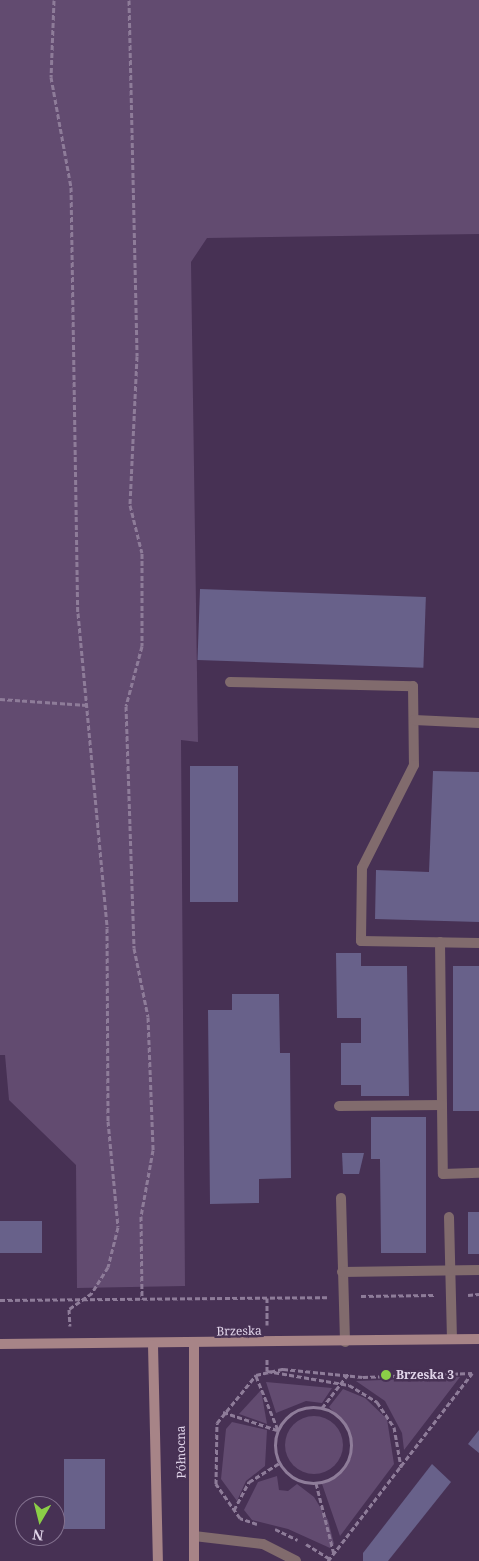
<!DOCTYPE html>
<html>
<head>
<meta charset="utf-8">
<style>
  body { margin:0 }
  #map { position:relative; width:479px; height:1561px; overflow:hidden; background:#473154; font-family:"Noto Serif",serif }
  div>[style] { position:absolute }
  [style*='--x'] { left:calc(var(--x)*1px); top:calc(var(--y)*1px); width:calc(var(--w)*1px); rotate:calc(var(--a)*1deg) }
  .green>* { inset:0; background:#624b70 }
  .round { border-radius:50% }
  .building>* { inset:0; background:#68618a; transform-origin:0 0 }
  .path>* { height:3px; margin-top:-1.5px; transform-origin:0; background:repeating-linear-gradient(90deg,#8e7c99 0 5px,transparent 0 7.5px) }
  .path>.ring { margin:-1.5px; padding:0; box-sizing:content-box; background:none; border:3px solid #8e7c99; border-radius:50% }
  .lane>* { height:10px; margin:-5px; padding:0 5px; transform-origin:5px; border-radius:5px; background:#816b6d }
  .street>* { height:10px; margin:-5px; padding:0 5px; transform-origin:5px; border-radius:5px; background:#816b6d }
  .secondary>* { height:10px; margin:-5px; padding:0 5px; transform-origin:5px; border-radius:5px; background:#a78487 }
  .dots>* { width:14px; height:14px; translate:-50% -50%; box-sizing:border-box; border:2px solid #473154; border-radius:50% }
  span { translate:-50% -50%; white-space:nowrap; text-align:center; line-height:1.15; -webkit-text-stroke:5px #473154; paint-order:stroke }
  .street-label { font-size:12px; color:#e0d4e9 }
  .poi-label { font-size:12px; color:#e0d4e9; font-weight:700 }
  .left { translate:0 -50%; text-align:left }
  .north { position:absolute; left:15px; top:1496px; width:50px; height:50px; box-sizing:border-box; background:#473154; border:1px solid #847290; border-radius:50%; rotate:188deg; font-size:14px; font-weight:700; line-height:20px; text-align:center; color:#e0d4e9 }
  .north::after { content:''; display:block; margin:auto; width:18px; height:22px; background:#8bce47; clip-path:polygon(50% 0,100% 100%,50% 72%,0 100%) }
</style>
</head>
<body>
<div id="map">
  <div class="green">
    <div style="clip-path:polygon(0 0,479px 0,479px 234px,207px 238px,191px 262px,198px 742px,181px 740px,185px 1286px,77px 1288px,76px 1165px,9px 1100px,5px 1055px,0 1055px)"></div>
    <div style="clip-path:polygon(460px 1377px,404px 1450px,402px 1433px,385px 1401px,356px 1381px)"></div>
    <div style="clip-path:polygon(266px 1382px,332px 1388px,322px 1403px,306px 1401px,276px 1413px)"></div>
    <div style="clip-path:polygon(343px 1389px,365px 1398px,387px 1419px,394px 1464px,340px 1536px,322px 1484px,337px 1477px,351px 1458px,350px 1430px,329px 1407px)"></div>
    <div style="clip-path:polygon(261px 1390px,267px 1424px,239px 1414px)"></div>
    <div class="round" style="left:285px;top:1416px;width:58px;height:58px"></div>
    <div style="clip-path:polygon(232px 1422px,267px 1430px,265px 1466px,246px 1481px,237px 1501px,221px 1479px,226px 1429px)"></div>
    <div style="clip-path:polygon(277px 1476px,279px 1490px,288px 1491px,297px 1484px,314px 1497px,328px 1520px,334px 1544px,330px 1548px,288px 1529px,252px 1520px,244px 1510px,258px 1482px)"></div>
  </div>
  <div class="building">
    <div style="left:200px;top:589px;width:226px;height:71px;rotate:2deg"></div>
    <div style="left:190px;top:766px;width:48px;height:136px"></div>
    <div style="clip-path:polygon(433px 771px,479px 772px,479px 922px,375px 919px,376px 870px,429px 872px)"></div>
    <div style="clip-path:polygon(336px 953px,361px 953px,361px 966px,407px 966px,409px 1096px,361px 1096px,361px 1085px,341px 1085px,341px 1043px,361px 1043px,361px 1018px,337px 1018px)"></div>
    <div style="left:453px;top:966px;width:26px;height:145px"></div>
    <div style="clip-path:polygon(232px 994px,279px 994px,280px 1053px,290px 1053px,291px 1178px,259px 1179px,259px 1203px,210px 1204px,208px 1010px,232px 1010px)"></div>
    <div style="clip-path:polygon(371px 1117px,426px 1117px,426px 1253px,381px 1253px,380px 1159px,371px 1159px)"></div>
    <div style="clip-path:polygon(342px 1153px,364px 1153px,359px 1174px,343px 1174px)"></div>
    <div style="left:479px;top:1212px;width:42px;height:11px;rotate:90deg"></div>
    <div style="left:0;top:1221px;width:42px;height:32px"></div>
    <div style="clip-path:polygon(479px 1430px,479px 1453px,468px 1444px)"></div>
    <div style="left:64px;top:1459px;width:41px;height:70px"></div>
    <div style="clip-path:polygon(432px 1464px,451px 1482px,388px 1561px,363px 1561px,363px 1553px)"></div>
  </div>
  <div class="path">
    <div style="--x:54;--y:0;--w:77;--a:92.2"></div>
    <div style="--x:51;--y:77;--w:112;--a:79.7"></div>
    <div style="--x:71;--y:187;--w:426;--a:89.1"></div>
    <div style="--x:78;--y:613;--w:316;--a:84.7"></div>
    <div style="--x:107;--y:928;--w:193;--a:89.7"></div>
    <div style="--x:108;--y:1121;--w:106;--a:84.6"></div>
    <div style="--x:118;--y:1227;--w:41;--a:104"></div>
    <div style="--x:108;--y:1267;--w:31;--a:122"></div>
    <div style="--x:92;--y:1293;--w:28;--a:145"></div>
    <div style="--x:69;--y:1309;--w:17;--a:87"></div>
    <div style="--x:129;--y:0;--w:356;--a:88.7"></div>
    <div style="--x:137;--y:356;--w:149;--a:92.7"></div>
    <div style="--x:130;--y:505;--w:49;--a:76"></div>
    <div style="--x:142;--y:553;--w:93;--a:90"></div>
    <div style="--x:142;--y:646;--w:62;--a:104.9"></div>
    <div style="--x:126;--y:706;--w:242;--a:88.1"></div>
    <div style="--x:134;--y:948;--w:70;--a:78.5"></div>
    <div style="--x:148;--y:1017;--w:133;--a:87.8"></div>
    <div style="--x:153;--y:1150;--w:67;--a:100.3"></div>
    <div style="--x:141;--y:1216;--w:83;--a:89.3"></div>
    <div style="--x:0;--y:699;--w:87;--a:3.9"></div>
    <div style="--x:468;--y:1295;--w:11;--a:-5"></div>
    <div style="--x:361;--y:1296;--w:73;--a:-0.8"></div>
    <div style="--x:267;--y:1298;--w:27;--a:90"></div>
    <div style="--x:0;--y:1300;--w:327;--a:-0.5"></div>
    <div style="--x:267;--y:1359;--w:12;--a:90"></div>
    <div style="--x:267;--y:1371;--w:83;--a:9.7"></div>
    <div style="--x:349;--y:1385;--w:33;--a:31"></div>
    <div style="--x:377;--y:1402;--w:30;--a:56"></div>
    <div style="--x:394;--y:1427;--w:41;--a:80.1"></div>
    <div style="--x:256;--y:1376;--w:58;--a:67.8"></div>
    <div class="ring" style="left:275px;top:1407px;width:73px;height:73px"></div>
    <div style="--x:322;--y:1408;--w:44;--a:-52.4"></div>
    <div style="--x:223;--y:1412;--w:57;--a:18.4"></div>
    <div style="--x:316;--y:1483;--w:73;--a:75.8"></div>
    <div style="--x:234;--y:1510;--w:32;--a:-62"></div>
    <div style="--x:249;--y:1482;--w:36;--a:-32"></div>
    <div style="--x:257;--y:1524;--w:18;--a:-161"></div>
    <div style="--x:240;--y:1518;--w:42;--a:-125.2"></div>
    <div style="--x:216;--y:1484;--w:61;--a:-89.1"></div>
    <div style="--x:217;--y:1423;--w:62;--a:-50.9"></div>
    <div style="--x:256;--y:1375;--w:28;--a:-13"></div>
    <div style="--x:283;--y:1369;--w:80;--a:5.7"></div>
    <div style="--x:363;--y:1377;--w:109;--a:-2.1"></div>
    <div style="--x:275;--y:1529;--w:25;--a:26"></div>
    <div style="--x:306;--y:1544;--w:28;--a:32"></div>
    <div style="--x:328;--y:1561;--w:237;--a:-52.5"></div>
  </div>
  <div class="lane">
    <div style="--x:230;--y:682;--w:183;--a:1.3"></div>
    <div style="--x:413;--y:686;--w:79;--a:89.3"></div>
    <div style="--x:414;--y:765;--w:115;--a:116.8"></div>
    <div style="--x:362;--y:868;--w:73;--a:90.8"></div>
    <div style="--x:361;--y:941;--w:118;--a:1"></div>
    <div style="--x:414;--y:720;--w:65;--a:2.6"></div>
    <div style="--x:440;--y:942;--w:232;--a:89.3"></div>
    <div style="--x:443;--y:1174;--w:36;--a:-2"></div>
    <div style="--x:339;--y:1106;--w:103;--a:-0.6"></div>
    <div style="--x:341;--y:1198;--w:144;--a:88.4"></div>
    <div style="--x:449;--y:1217;--w:122;--a:88.6"></div>
    <div style="--x:342;--y:1272;--w:137;--a:-0.8"></div>
  </div>
  <div class="street">
    <div style="--x:194;--y:1536;--w:69;--a:6.6"></div>
    <div style="--x:263;--y:1544;--w:37;--a:27"></div>
  </div>
  <div class="secondary">
    <div style="--x:0;--y:1344;--w:479;--a:-0.6"></div>
    <div style="--x:153;--y:1345;--w:216;--a:88.7"></div>
    <div style="--x:194;--y:1561;--w:217;--a:-90"></div>
  </div>
  <div class="dots">
    <div style="left:386px;top:1375px;background:#8bce47"></div>
  </div>
  <div class="street-label">
    <span style="left:239px;top:1331px;rotate:-1deg">Brzeska</span>
    <span style="left:181px;top:1452px;rotate:-91deg">Północna</span>
  </div>
  <div class="poi-label">
    <span class="left" style="left:396px;top:1375px">Brzeska 3</span>
  </div>
  <div class="north">N</div>
</div>
</body>
</html>
